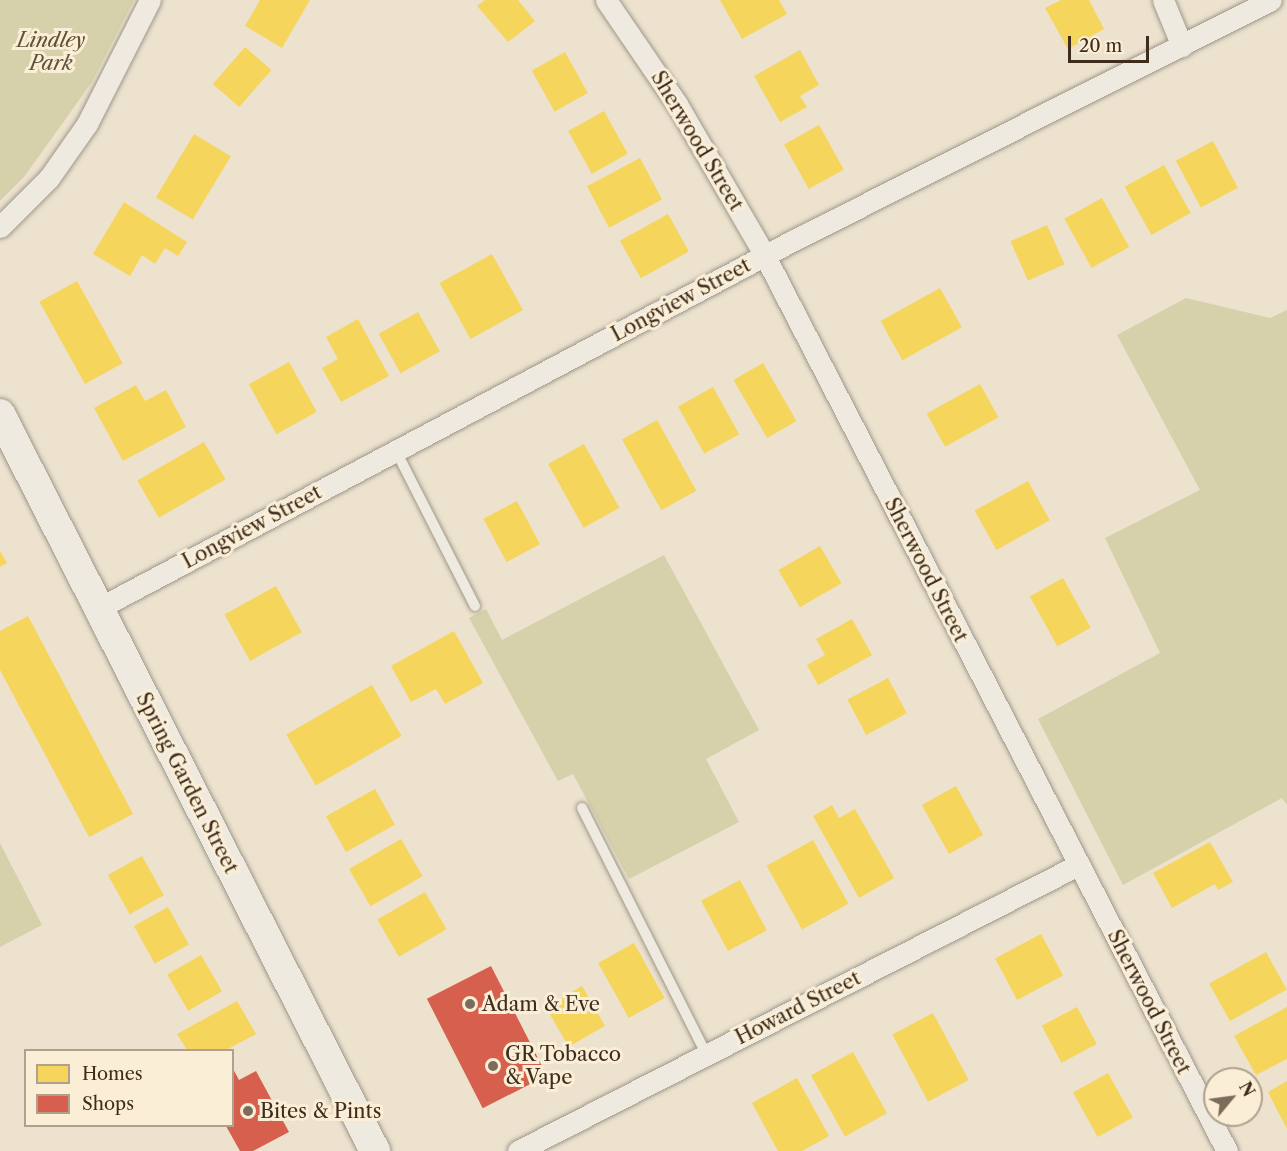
<!DOCTYPE html>
<html>
<head>
<meta charset="utf-8">
<style>
  body { margin:0 }
  #map { position:relative; width:1287px; height:1151px; overflow:hidden; background:#ece2ce; font-family:"Libre Caslon Text",serif }
  div>[style] { position:absolute }
  [style*='--x'] { left:calc(var(--x)*1px); top:calc(var(--y)*1px); width:calc(var(--w)*1px); rotate:calc(var(--a)*1deg) }
  .green>* { inset:0; background:#d6d1ab }
  .homes>* { inset:0; background:#f6d55c; transform-origin:0 0 }
  .shops>* { inset:0; background:#d6604d; transform-origin:0 0 }
  .roads { filter:drop-shadow(0 0 2px #9f978a) drop-shadow(0 0 2px #9f978a) }
  .service>* { height:10px; margin:-5px; padding:0 5px; transform-origin:5px; border-radius:5px; background:#efeae0 }
  .minor>* { height:21px; margin:-10.5px; padding:0 10.5px; transform-origin:10.5px; border-radius:10.5px; background:#efeae0 }
  .secondary>* { height:30px; margin:-15px; padding:0 15px; transform-origin:15px; border-radius:15px; background:#efeae0 }
  .dots>* { width:16px; height:16px; translate:-50% -50%; box-sizing:border-box; border:3px solid #fbeed7; border-radius:50% }
  span { translate:-50% -50%; white-space:nowrap; text-align:center; line-height:1.15; -webkit-text-stroke:6px #fbeed7; paint-order:stroke }
  .park-label { font-size:20px; color:#605239; font-style:italic }
  .street-label { font-size:20px; color:#3e2d1d }
  .poi-label { font-size:20px; color:#3e2d1d }
  .left { translate:0 -50%; text-align:left }
  .legend { position:absolute; left:24px; top:1049px; width:210px; height:78px; box-sizing:border-box; background:#fbeed7; border:2px solid #afa18d; margin:0; padding:8px 10px; list-style:none; font-size:18px; color:#3e2d1d }
  .legend li { display:flex; align-items:center; gap:12px; height:30px }
  .legend b { width:30px; border:2px solid #afa18d }
  .north { position:absolute; left:1203px; top:1067px; width:60px; height:60px; box-sizing:border-box; background:#fbeed7; border:2px solid #afa18d; border-radius:50%; rotate:61deg; font-size:16px; font-weight:700; line-height:24px; text-align:center; color:#3e2d1d }
  .north::after { content:''; display:block; margin:auto; width:21px; height:27px; background:#7b6c5b; clip-path:polygon(50% 0,100% 100%,50% 72%,0 100%) }
  .scale { position:absolute; left:1068px; top:36px; width:81px; height:27px; box-sizing:border-box; border:3px solid #3e2d1d; border-top:0; padding-left:8px; font-size:18px; line-height:21px; white-space:nowrap; color:#3e2d1d; -webkit-text-stroke:4px #fbeed7; paint-order:stroke }
</style>
</head>
<body>
<div id="map">
  <div class="green">
    <div style="clip-path:polygon(0 0,134px 0,92px 82px,24px 177px,0 201px)"></div>
    <div style="clip-path:polygon(1186px 298px,1270px 318px,1287px 310px,1287px 805px,1282px 798px,1123px 885px,1038px 719px,1160px 653px,1105px 538px,1200px 490px,1117px 335px)"></div>
    <div style="clip-path:polygon(664px 555px,759px 730px,706px 759px,739px 822px,629px 879px,573px 774px,558px 781px,469px 618px,486px 609px,502px 640px)"></div>
    <div style="clip-path:polygon(0 843px,42px 925px,0 947px)"></div>
  </div>
  <div class="homes">
    <div style="clip-path:polygon(260px 0,310px 0,282px 48px,245px 26px)"></div>
    <div style="clip-path:polygon(485px 0,518px 0,535px 21px,508px 42px,477px 6px)"></div>
    <div style="clip-path:polygon(720px 0,779px 0,787px 14px,742px 39px)"></div>
    <div style="clip-path:polygon(1061px 0,1089px 0,1104px 29px,1068px 49px,1045px 8px)"></div>
    <div style="left:245px;top:47px;width:35px;height:49px;rotate:41deg"></div>
    <div style="clip-path:polygon(800px 50px,819px 85px,800px 96px,807px 107px,780px 122px,754px 76px)"></div>
    <div style="left:565px;top:52px;width:47px;height:38px;rotate:61deg"></div>
    <div style="left:604px;top:111px;width:49px;height:41px;rotate:61deg"></div>
    <div style="left:819px;top:125px;width:51px;height:40px;rotate:61deg"></div>
    <div style="left:194px;top:134px;width:43px;height:74px;rotate:31deg"></div>
    <div style="left:1213px;top:141px;width:53px;height:42px;rotate:62deg"></div>
    <div style="left:640px;top:158px;width:47px;height:60px;rotate:62deg"></div>
    <div style="left:1164px;top:165px;width:55px;height:45px;rotate:61deg"></div>
    <div style="left:1102px;top:198px;width:56px;height:43px;rotate:61deg"></div>
    <div style="clip-path:polygon(124px 202px,187px 242px,178px 256px,165px 248px,155px 264px,142px 255px,130px 276px,93px 254px)"></div>
    <div style="left:668px;top:214px;width:43px;height:55px;rotate:61deg"></div>
    <div style="left:1047px;top:225px;width:43px;height:40px;rotate:66deg"></div>
    <div style="left:492px;top:254px;width:64px;height:60px;rotate:61deg"></div>
    <div style="left:77px;top:281px;width:94px;height:43px;rotate:61deg"></div>
    <div style="left:940px;top:288px;width:45px;height:68px;rotate:61deg"></div>
    <div style="left:418px;top:312px;width:45px;height:45px;rotate:61deg"></div>
    <div style="clip-path:polygon(358px 319px,389px 376px,341px 402px,322px 368px,338px 359px,326px 337px)"></div>
    <div style="left:289px;top:362px;width:57px;height:46px;rotate:61deg"></div>
    <div style="left:763px;top:363px;width:67px;height:34px;rotate:60deg"></div>
    <div style="left:980px;top:384px;width:38px;height:61px;rotate:61deg"></div>
    <div style="clip-path:polygon(136px 385px,145px 401px,166px 390px,186px 427px,123px 461px,94px 408px)"></div>
    <div style="left:713px;top:387px;width:54px;height:40px;rotate:61deg"></div>
    <div style="left:657px;top:420px;width:81px;height:40px;rotate:61deg"></div>
    <div style="left:204px;top:442px;width:43px;height:77px;rotate:60deg"></div>
    <div style="left:584px;top:444px;width:73px;height:41px;rotate:61deg"></div>
    <div style="left:1028px;top:481px;width:45px;height:61px;rotate:61deg"></div>
    <div style="left:517px;top:501px;width:49px;height:38px;rotate:62deg"></div>
    <div style="left:820px;top:546px;width:43px;height:48px;rotate:60deg"></div>
    <div style="clip-path:polygon(0 551px,7px 563px,0 567px)"></div>
    <div style="left:1063px;top:578px;width:57px;height:38px;rotate:61deg"></div>
    <div style="left:276px;top:586px;width:53px;height:59px;rotate:61deg"></div>
    <div style="clip-path:polygon(28px 616px,133px 814px,89px 837px,0 670px,0 631px)"></div>
    <div style="clip-path:polygon(852px 619px,872px 655px,818px 685px,807px 665px,825px 655px,816px 639px)"></div>
    <div style="clip-path:polygon(454px 631px,483px 683px,445px 704px,436px 689px,411px 702px,391px 666px)"></div>
    <div style="left:888px;top:678px;width:40px;height:46px;rotate:62deg"></div>
    <div style="left:372px;top:685px;width:59px;height:99px;rotate:60deg"></div>
    <div style="left:956px;top:786px;width:56px;height:39px;rotate:61deg"></div>
    <div style="left:375px;top:789px;width:41px;height:56px;rotate:61deg"></div>
    <div style="clip-path:polygon(832px 805px,839px 818px,855px 809px,894px 878px,859px 898px,813px 816px)"></div>
    <div style="left:401px;top:839px;width:43px;height:60px;rotate:60deg"></div>
    <div style="left:813px;top:840px;width:73px;height:53px;rotate:61deg"></div>
    <div style="clip-path:polygon(1210px 842px,1233px 882px,1218px 890px,1215px 884px,1172px 908px,1153px 873px)"></div>
    <div style="left:142px;top:856px;width:45px;height:39px;rotate:61deg"></div>
    <div style="left:740px;top:880px;width:57px;height:44px;rotate:62deg"></div>
    <div style="left:425px;top:892px;width:43px;height:55px;rotate:60deg"></div>
    <div style="left:168px;top:907px;width:43px;height:39px;rotate:61deg"></div>
    <div style="left:1041px;top:934px;width:47px;height:52px;rotate:62deg"></div>
    <div style="left:634px;top:943px;width:63px;height:41px;rotate:61deg"></div>
    <div style="left:1266px;top:952px;width:43px;height:65px;rotate:61deg"></div>
    <div style="left:201px;top:955px;width:42px;height:39px;rotate:60deg"></div>
    <div style="left:582px;top:986px;width:46px;height:42px;rotate:60deg"></div>
    <div style="clip-path:polygon(237px 1001px,256px 1034px,226px 1050px,187px 1050px,177px 1034px)"></div>
    <div style="left:1077px;top:1007px;width:42px;height:40px;rotate:62deg"></div>
    <div style="clip-path:polygon(1287px 1007px,1287px 1059px,1256px 1075px,1234px 1036px)"></div>
    <div style="left:933px;top:1013px;width:76px;height:46px;rotate:62deg"></div>
    <div style="left:853px;top:1052px;width:70px;height:48px;rotate:61deg"></div>
    <div style="left:1108px;top:1073px;width:51px;height:40px;rotate:61deg"></div>
    <div style="clip-path:polygon(797px 1078px,829px 1136px,802px 1151px,778px 1151px,752px 1103px)"></div>
    <div style="clip-path:polygon(1287px 1081px,1287px 1129px,1268px 1092px)"></div>
  </div>
  <div class="shops">
    <div style="left:491px;top:966px;width:123px;height:72px;rotate:63deg"></div>
    <div style="clip-path:polygon(232px 1067px,239px 1080px,256px 1071px,289px 1132px,253px 1151px,240px 1151px,226px 1126px,232px 1126px)"></div>
  </div>
  <div class="roads">
    <div class="service">
      <div style="--x:396;--y:451;--w:174;--a:63"></div>
      <div style="--x:582;--y:808;--w:277;--a:63.2"></div>
    </div>
    <div class="minor">
      <div style="--x:606;--y:0;--w:126;--a:55.7"></div>
      <div style="--x:677;--y:104;--w:176;--a:59.9"></div>
      <div style="--x:765;--y:256;--w:1007;--a:62.7"></div>
      <div style="--x:1163;--y:0;--w:50;--a:67.6"></div>
      <div style="--x:0;--y:227;--w:69;--a:-45"></div>
      <div style="--x:49;--y:178;--w:66;--a:-54.9"></div>
      <div style="--x:87;--y:124;--w:139;--a:-63.1"></div>
      <div style="--x:97;--y:609;--w:784;--a:-27.9"></div>
      <div style="--x:790;--y:242;--w:538;--a:-26.71"></div>
      <div style="--x:518;--y:1151;--w:629;--a:-27.05"></div>
    </div>
    <div class="secondary">
      <div style="--x:0;--y:414;--w:827;--a:63.03"></div>
    </div>
  </div>
  <div class="dots">
    <div style="left:470px;top:1004px;background:#7b6c5b"></div>
    <div style="left:493px;top:1066px;background:#7b6c5b"></div>
    <div style="left:248px;top:1111px;background:#7b6c5b"></div>
  </div>
  <div class="park-label">
    <span style="left:51px;top:52px">Lindley<br>Park</span>
  </div>
  <div class="street-label">
    <span style="left:697px;top:141px;rotate:59deg">Sherwood Street</span>
    <span style="left:681px;top:300px;rotate:-28deg">Longview Street</span>
    <span style="left:252px;top:527px;rotate:-28deg">Longview Street</span>
    <span style="left:926px;top:570px;rotate:63deg">Sherwood Street</span>
    <span style="left:187px;top:783px;rotate:63deg">Spring Garden Street</span>
    <span style="left:1149px;top:1002px;rotate:63deg">Sherwood Street</span>
    <span style="left:798px;top:1008px;rotate:-27deg">Howard Street</span>
  </div>
  <div class="poi-label">
    <span class="left" style="left:482px;top:1004px">Adam &amp; Eve</span>
    <span class="left" style="left:505px;top:1066px">GR Tobacco<br>&amp; Vape</span>
    <span class="left" style="left:260px;top:1111px">Bites &amp; Pints</span>
  </div>
  <ul class="legend">
  <li><b style="height:16px;background:#f6d55c"></b>Homes</li>
  <li><b style="height:16px;background:#d6604d"></b>Shops</li>
  </ul>
  <div class="north">N</div>
  <div class="scale">20 m</div>
</div>
</body>
</html>
